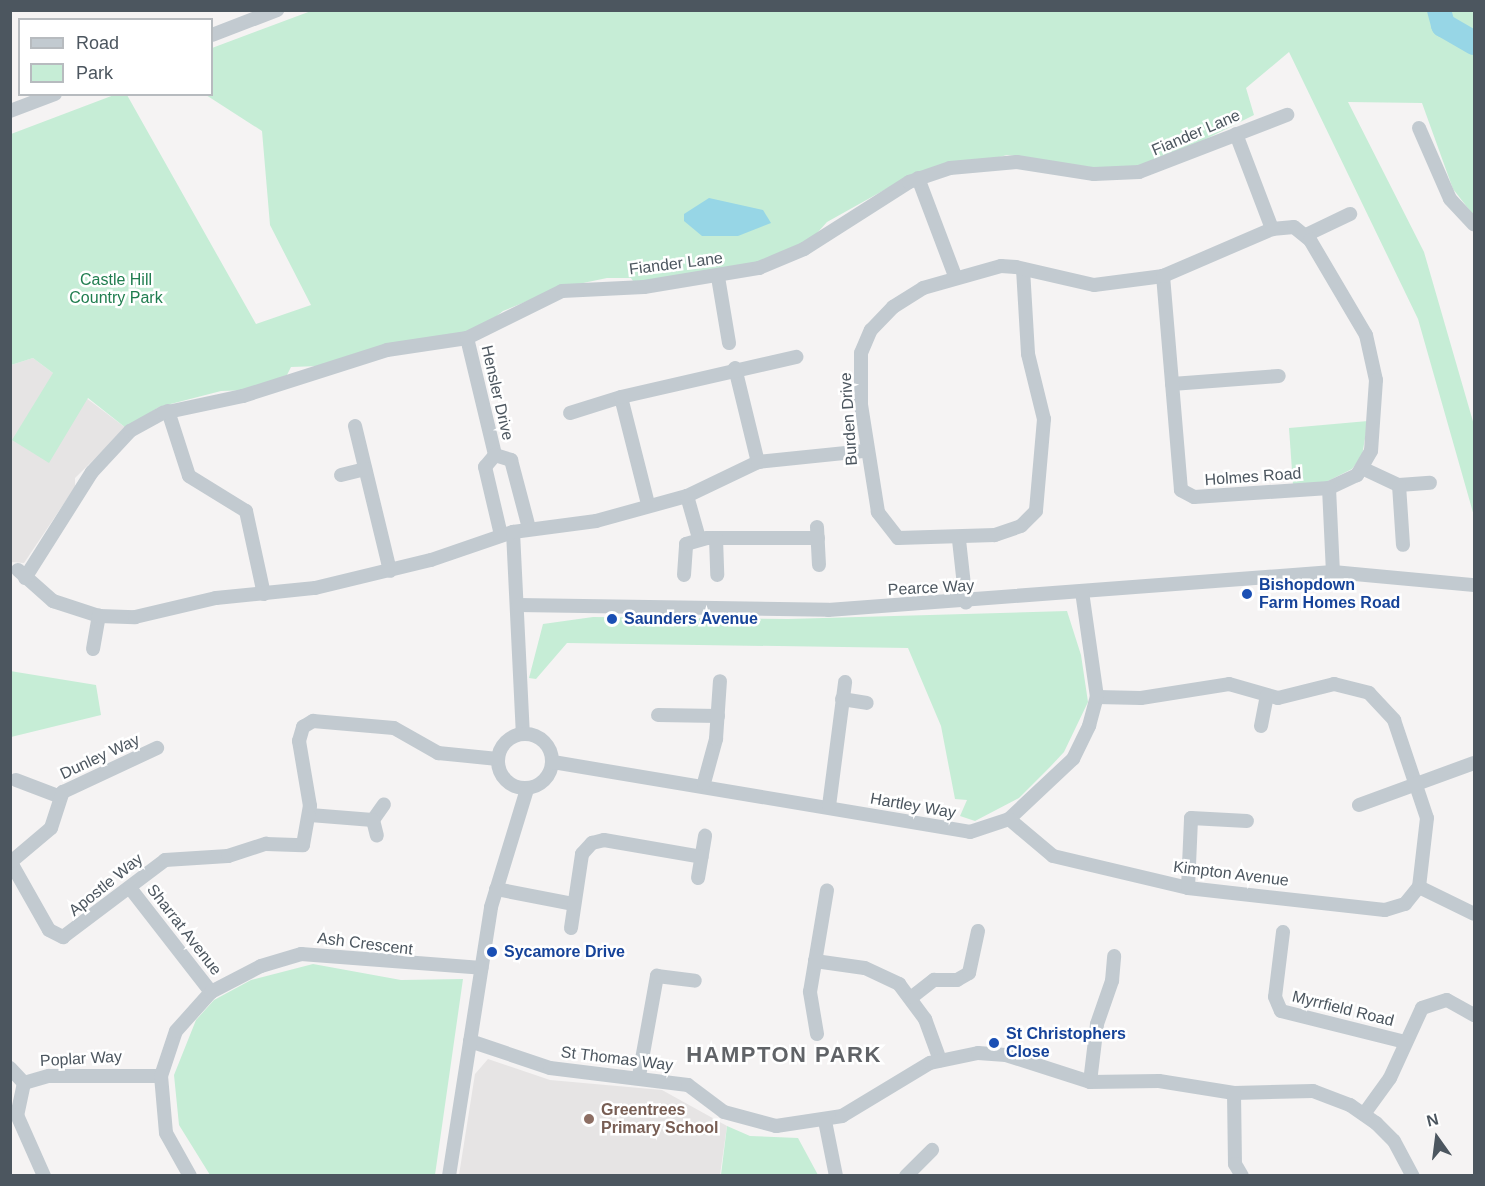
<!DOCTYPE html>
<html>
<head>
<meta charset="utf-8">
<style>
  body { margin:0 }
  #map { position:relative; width:1485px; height:1186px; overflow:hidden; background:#f5f3f3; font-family:Arial,sans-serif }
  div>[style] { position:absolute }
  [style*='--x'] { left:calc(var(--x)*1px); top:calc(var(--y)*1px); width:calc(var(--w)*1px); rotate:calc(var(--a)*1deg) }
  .education>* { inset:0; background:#e6e4e4 }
  .green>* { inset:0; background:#c6edd6 }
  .water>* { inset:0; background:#97d6e6 }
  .river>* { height:24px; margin:-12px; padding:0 12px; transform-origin:12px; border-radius:12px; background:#97d6e6 }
  .minor>* { height:14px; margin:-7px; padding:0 7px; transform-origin:7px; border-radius:7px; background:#c2cad0 }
  .minor>.ring { margin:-7px; padding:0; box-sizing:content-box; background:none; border:14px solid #c2cad0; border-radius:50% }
  .dots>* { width:16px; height:16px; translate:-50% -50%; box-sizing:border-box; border:3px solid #fff; border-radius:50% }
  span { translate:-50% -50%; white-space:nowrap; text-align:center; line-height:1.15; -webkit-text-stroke:5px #fff; paint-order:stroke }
  .street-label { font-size:16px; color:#4c565f }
  .park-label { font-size:16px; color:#207d4f }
  .transit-label { font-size:16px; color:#164399; font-weight:700 }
  .left { translate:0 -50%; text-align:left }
  .education-label { font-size:16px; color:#785e54; font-weight:700 }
  .district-label { font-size:22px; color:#606367; font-weight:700; letter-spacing:1.5px }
  .frame { position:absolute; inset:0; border:12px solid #4c565f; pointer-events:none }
  .legend { position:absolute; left:18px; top:18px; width:195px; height:78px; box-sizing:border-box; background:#fff; border:2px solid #b7bbbf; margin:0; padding:8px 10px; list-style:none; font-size:18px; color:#4c565f }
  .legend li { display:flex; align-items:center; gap:12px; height:30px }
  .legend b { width:30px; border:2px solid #b7bbbf }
  .north { position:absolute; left:1407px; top:1108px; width:60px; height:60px; -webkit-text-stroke:4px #fff; paint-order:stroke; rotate:346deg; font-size:16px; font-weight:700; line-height:24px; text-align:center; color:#4c565f }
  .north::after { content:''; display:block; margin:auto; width:21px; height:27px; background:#4c565f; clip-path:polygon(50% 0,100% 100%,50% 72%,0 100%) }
</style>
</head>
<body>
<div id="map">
  <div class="education">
    <div style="clip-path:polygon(33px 358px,126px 428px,75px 478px,75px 487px,24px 563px,11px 562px,11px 365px)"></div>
    <div style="clip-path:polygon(488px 1059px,550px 1080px,662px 1090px,727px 1126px,720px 1175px,459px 1175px,475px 1074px)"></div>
  </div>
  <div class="green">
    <div style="clip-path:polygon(311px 11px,1474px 11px,1474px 216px,1453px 189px,1422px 103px,1348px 102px,1424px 252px,1474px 425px,1474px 516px,1418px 319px,1289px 52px,1246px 88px,1254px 115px,1156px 164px,1104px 169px,1007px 155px,895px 184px,827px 222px,809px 242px,760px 263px,635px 284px,631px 278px,607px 278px,559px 288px,503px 311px,479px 330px,319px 366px,291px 367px,287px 375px,249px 390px,221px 391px,159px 407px,126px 428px,88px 398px,49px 463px,12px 440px,53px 373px,33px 358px,11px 365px,11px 134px,114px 95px,127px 95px,256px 324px,311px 305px,270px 225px,262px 131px,206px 95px,212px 94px,212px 48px)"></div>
    <div style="clip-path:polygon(1368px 421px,1362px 456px,1352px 469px,1326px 482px,1293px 485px,1289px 428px)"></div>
    <div style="clip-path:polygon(1067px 611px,1081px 655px,1088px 702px,1064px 752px,1050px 767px,1019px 798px,975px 821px,960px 816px,967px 800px,955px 799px,941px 726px,908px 648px,567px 643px,536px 679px,529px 678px,543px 624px,593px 617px,788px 619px)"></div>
    <div style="clip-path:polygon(10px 671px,96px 685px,101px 715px,11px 737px)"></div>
    <div style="clip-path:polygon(313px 964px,401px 980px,463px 979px,435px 1175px,210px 1175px,179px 1125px,174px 1075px,196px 1020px,214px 1000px,251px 980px)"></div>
    <div style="clip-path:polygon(727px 1126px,750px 1136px,798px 1138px,818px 1175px,721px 1175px)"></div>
  </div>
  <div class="water">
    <div style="clip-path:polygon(709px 198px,763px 210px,771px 223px,738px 236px,702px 236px,684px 221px,684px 214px)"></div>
  </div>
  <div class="river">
    <div style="--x:1439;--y:10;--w:16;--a:75"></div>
    <div style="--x:1443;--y:25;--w:36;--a:30"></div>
  </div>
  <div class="minor">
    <div style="--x:212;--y:35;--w:70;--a:-21"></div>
    <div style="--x:10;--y:111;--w:48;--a:-20.7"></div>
    <div style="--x:1419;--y:128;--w:77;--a:66.4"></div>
    <div style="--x:1450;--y:199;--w:35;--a:47"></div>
    <div style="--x:1236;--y:134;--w:102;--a:69.2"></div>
    <div style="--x:918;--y:178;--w:105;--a:69.3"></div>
    <div style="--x:1306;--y:235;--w:49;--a:-25.5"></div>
    <div style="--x:1023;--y:269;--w:85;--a:86.6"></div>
    <div style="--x:1028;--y:354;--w:67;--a:76.2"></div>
    <div style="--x:1044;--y:419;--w:92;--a:95"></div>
    <div style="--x:1036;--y:511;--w:21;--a:135"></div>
    <div style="--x:1021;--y:526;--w:28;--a:161"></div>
    <div style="--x:995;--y:535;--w:97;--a:178.2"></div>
    <div style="--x:898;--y:538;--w:33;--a:-128"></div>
    <div style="--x:878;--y:512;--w:108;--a:-99"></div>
    <div style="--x:861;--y:405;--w:52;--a:-90"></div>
    <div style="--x:861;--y:353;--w:25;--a:-67"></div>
    <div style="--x:871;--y:330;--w:32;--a:-46"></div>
    <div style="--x:893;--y:307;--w:36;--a:-32"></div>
    <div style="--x:923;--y:288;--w:81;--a:-15.8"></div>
    <div style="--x:1001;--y:266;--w:15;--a:4"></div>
    <div style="--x:1016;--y:267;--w:80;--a:13"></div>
    <div style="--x:1094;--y:285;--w:70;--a:-7.4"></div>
    <div style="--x:718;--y:277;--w:67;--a:80.5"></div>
    <div style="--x:467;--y:338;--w:120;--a:76.5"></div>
    <div style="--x:735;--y:368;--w:97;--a:76.3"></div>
    <div style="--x:1172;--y:384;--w:107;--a:-4.3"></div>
    <div style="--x:168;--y:411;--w:68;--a:72.1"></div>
    <div style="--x:189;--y:476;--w:67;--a:31.6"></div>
    <div style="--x:246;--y:511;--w:85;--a:77.8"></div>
    <div style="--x:570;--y:413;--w:53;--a:-17.4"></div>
    <div style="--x:355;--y:426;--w:149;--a:76.4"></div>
    <div style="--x:1364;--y:469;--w:38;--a:25"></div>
    <div style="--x:1399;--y:485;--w:31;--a:-4"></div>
    <div style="--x:341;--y:475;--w:25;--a:-14"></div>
    <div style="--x:1399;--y:485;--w:60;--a:86.2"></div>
    <div style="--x:1329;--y:488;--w:135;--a:176.2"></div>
    <div style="--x:1194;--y:497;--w:15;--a:-152"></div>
    <div style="--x:1181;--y:490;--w:215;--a:-94.8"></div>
    <div style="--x:1163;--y:276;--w:119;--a:-23.3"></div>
    <div style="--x:1272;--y:229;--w:22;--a:-5"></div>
    <div style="--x:1294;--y:227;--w:21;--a:39"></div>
    <div style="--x:1310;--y:240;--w:110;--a:59.5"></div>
    <div style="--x:1366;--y:335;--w:46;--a:77.5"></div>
    <div style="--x:1376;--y:380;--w:71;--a:94"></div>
    <div style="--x:1371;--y:451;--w:28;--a:120"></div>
    <div style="--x:1357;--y:475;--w:31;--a:155"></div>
    <div style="--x:1329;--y:488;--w:84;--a:87.3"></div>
    <div style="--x:687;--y:496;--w:44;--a:74.1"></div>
    <div style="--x:648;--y:504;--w:110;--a:-104.2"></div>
    <div style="--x:621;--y:397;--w:180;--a:-12.9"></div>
    <div style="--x:817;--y:527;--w:38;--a:87"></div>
    <div style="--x:513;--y:532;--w:202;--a:87.2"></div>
    <div style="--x:501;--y:535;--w:70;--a:-103.2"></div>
    <div style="--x:485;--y:467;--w:16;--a:-50"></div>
    <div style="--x:495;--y:455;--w:17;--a:17"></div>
    <div style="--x:511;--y:460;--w:70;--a:75.2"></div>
    <div style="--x:716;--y:538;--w:102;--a:0"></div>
    <div style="--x:959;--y:540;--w:63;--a:83.7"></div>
    <div style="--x:18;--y:570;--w:47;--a:41.5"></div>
    <div style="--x:53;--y:601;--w:48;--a:18.1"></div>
    <div style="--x:684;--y:575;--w:31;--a:-86"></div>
    <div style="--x:686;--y:544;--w:22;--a:-16"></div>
    <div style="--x:707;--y:538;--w:9;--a:0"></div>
    <div style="--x:716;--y:538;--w:37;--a:88"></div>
    <div style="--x:25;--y:578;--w:125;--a:-57.7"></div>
    <div style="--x:92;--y:472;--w:56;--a:-47.2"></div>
    <div style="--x:130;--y:431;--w:38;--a:-29"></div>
    <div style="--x:163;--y:413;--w:82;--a:-12"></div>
    <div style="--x:243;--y:396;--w:151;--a:-17.7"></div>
    <div style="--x:387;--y:350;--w:81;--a:-8.5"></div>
    <div style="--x:467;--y:338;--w:106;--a:-26.3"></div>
    <div style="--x:562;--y:291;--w:82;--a:-2.8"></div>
    <div style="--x:644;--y:287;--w:117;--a:-9.4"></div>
    <div style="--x:759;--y:268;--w:49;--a:-22.9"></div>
    <div style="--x:804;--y:249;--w:125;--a:-32.5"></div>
    <div style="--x:909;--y:182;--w:43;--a:-18.9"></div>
    <div style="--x:950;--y:168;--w:67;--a:-5.1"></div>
    <div style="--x:1017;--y:162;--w:78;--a:8.9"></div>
    <div style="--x:1094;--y:174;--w:45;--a:-2.5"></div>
    <div style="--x:1139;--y:172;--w:159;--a:-21.1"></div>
    <div style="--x:518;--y:605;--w:310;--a:0.9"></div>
    <div style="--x:828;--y:610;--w:506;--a:-4.3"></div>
    <div style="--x:1333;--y:572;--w:142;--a:5.3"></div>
    <div style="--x:93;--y:649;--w:34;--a:-80"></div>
    <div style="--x:99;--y:616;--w:36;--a:2"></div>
    <div style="--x:135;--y:617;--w:83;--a:-13.2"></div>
    <div style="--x:216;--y:598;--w:100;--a:-5.8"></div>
    <div style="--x:315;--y:588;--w:119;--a:-13.6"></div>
    <div style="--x:431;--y:560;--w:87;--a:-18.9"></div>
    <div style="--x:513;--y:532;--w:84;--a:-7.5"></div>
    <div style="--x:596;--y:521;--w:94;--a:-15.4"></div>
    <div style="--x:687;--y:496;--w:79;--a:-25.6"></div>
    <div style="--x:758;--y:462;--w:108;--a:-5.9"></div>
    <div style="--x:1097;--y:697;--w:44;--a:1.3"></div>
    <div style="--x:1141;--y:698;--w:89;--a:-9"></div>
    <div style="--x:1229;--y:684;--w:51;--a:15.9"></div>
    <div style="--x:1278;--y:698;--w:58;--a:-14"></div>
    <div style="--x:1334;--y:684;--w:36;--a:14"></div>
    <div style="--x:1369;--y:693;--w:37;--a:47"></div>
    <div style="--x:1394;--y:720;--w:103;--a:71.4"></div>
    <div style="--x:1427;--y:818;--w:69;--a:96.6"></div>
    <div style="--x:842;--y:699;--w:25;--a:9"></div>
    <div style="--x:658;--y:715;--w:60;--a:1"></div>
    <div style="--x:1261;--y:726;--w:31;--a:-79"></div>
    <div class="ring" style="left:498px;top:734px;width:40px;height:40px"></div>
    <div style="--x:553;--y:762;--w:423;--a:9.5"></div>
    <div style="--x:970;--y:832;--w:41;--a:-18.4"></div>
    <div style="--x:1009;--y:819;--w:88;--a:-43.2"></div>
    <div style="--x:1073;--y:759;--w:37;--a:-64"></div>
    <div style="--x:1089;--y:726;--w:30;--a:-75"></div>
    <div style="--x:1097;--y:697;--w:106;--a:-98.1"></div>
    <div style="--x:16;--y:780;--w:45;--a:20.9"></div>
    <div style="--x:704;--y:783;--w:46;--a:-74.7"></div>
    <div style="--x:716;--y:739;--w:58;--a:-86.1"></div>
    <div style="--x:1359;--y:805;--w:122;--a:-20.1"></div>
    <div style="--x:829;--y:806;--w:125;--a:-82.6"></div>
    <div style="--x:310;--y:815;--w:63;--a:4.5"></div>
    <div style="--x:373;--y:820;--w:19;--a:-55"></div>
    <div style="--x:1009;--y:819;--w:57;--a:40.1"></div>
    <div style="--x:1053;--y:856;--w:139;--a:13.3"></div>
    <div style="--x:1188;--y:888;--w:198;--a:6.4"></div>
    <div style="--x:1385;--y:910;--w:21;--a:-17"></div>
    <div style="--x:1405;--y:904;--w:22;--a:-51"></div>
    <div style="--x:373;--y:820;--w:16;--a:76"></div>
    <div style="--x:10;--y:861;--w:79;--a:60.5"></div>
    <div style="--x:49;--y:930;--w:16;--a:27"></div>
    <div style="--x:63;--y:937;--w:128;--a:-37"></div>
    <div style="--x:165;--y:860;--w:63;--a:-3.6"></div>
    <div style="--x:228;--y:856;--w:40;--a:-18"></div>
    <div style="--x:266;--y:844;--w:37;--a:2"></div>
    <div style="--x:303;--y:845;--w:40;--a:-80"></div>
    <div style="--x:310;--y:806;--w:66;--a:-99.6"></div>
    <div style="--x:299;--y:741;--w:15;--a:-74"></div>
    <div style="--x:303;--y:727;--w:12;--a:-31"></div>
    <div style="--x:313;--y:721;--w:81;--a:4.9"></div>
    <div style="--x:394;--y:728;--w:51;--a:29.6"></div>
    <div style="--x:438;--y:753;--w:60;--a:5.7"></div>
    <div style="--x:12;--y:861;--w:51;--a:-40.2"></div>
    <div style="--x:51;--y:828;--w:38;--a:-72"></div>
    <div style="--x:63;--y:792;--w:104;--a:-25.1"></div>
    <div style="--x:698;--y:878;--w:43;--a:-80.5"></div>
    <div style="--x:1419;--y:887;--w:61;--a:26.1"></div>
    <div style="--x:130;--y:888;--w:132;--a:52.1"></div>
    <div style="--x:1188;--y:888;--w:70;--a:-87.5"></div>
    <div style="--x:1191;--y:818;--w:56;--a:3.1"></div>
    <div style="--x:496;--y:889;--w:78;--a:11"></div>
    <div style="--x:571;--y:928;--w:75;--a:-81.5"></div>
    <div style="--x:582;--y:854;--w:15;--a:-48"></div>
    <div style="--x:592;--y:843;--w:12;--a:-14"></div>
    <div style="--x:604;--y:840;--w:99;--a:9.8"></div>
    <div style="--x:1283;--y:932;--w:65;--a:97"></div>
    <div style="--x:1275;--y:997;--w:15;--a:67"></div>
    <div style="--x:1281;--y:1011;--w:128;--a:14"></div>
    <div style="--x:815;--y:961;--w:50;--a:8"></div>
    <div style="--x:865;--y:968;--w:38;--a:25"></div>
    <div style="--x:899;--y:984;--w:44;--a:53.4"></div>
    <div style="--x:925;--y:1019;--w:44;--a:69.9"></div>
    <div style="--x:912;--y:997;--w:28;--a:-38"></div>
    <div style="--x:934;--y:980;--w:23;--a:0"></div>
    <div style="--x:957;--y:980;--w:14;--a:-30"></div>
    <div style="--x:969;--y:973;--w:43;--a:-77.9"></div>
    <div style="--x:817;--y:1034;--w:43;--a:-99.5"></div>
    <div style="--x:810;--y:992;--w:103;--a:-80.5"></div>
    <div style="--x:470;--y:1041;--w:84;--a:18.6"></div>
    <div style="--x:550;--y:1068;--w:139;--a:7"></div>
    <div style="--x:688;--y:1085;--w:45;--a:36.9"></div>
    <div style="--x:724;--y:1112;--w:54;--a:15.1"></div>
    <div style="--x:776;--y:1126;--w:67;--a:-8.6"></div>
    <div style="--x:842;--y:1116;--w:103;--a:-31.1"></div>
    <div style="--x:930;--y:1063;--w:49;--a:-11.8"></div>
    <div style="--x:978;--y:1053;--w:28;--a:4"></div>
    <div style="--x:1006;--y:1055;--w:88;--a:17.8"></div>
    <div style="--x:1090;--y:1082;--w:69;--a:-0.8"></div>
    <div style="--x:1159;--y:1081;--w:76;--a:9.1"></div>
    <div style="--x:1234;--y:1093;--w:79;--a:-1.5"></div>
    <div style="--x:1313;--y:1091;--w:40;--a:21"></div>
    <div style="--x:1350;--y:1105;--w:32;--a:35"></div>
    <div style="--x:1376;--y:1123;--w:25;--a:45"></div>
    <div style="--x:1394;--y:1141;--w:40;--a:62"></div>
    <div style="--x:10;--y:1068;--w:21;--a:47"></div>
    <div style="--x:24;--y:1083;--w:26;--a:-16"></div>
    <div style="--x:49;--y:1076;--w:112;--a:0"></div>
    <div style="--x:639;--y:1076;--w:102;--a:-79.8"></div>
    <div style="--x:657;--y:976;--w:38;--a:7"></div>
    <div style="--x:1090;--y:1082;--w:58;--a:-83.1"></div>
    <div style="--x:1097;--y:1024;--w:46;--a:-70.8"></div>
    <div style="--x:1112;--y:981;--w:25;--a:-85"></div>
    <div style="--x:24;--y:1083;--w:33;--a:102"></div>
    <div style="--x:17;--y:1115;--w:67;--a:66.1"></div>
    <div style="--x:1234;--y:1093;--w:71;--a:89.2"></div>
    <div style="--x:1235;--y:1164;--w:14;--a:60"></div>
    <div style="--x:1364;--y:1114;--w:44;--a:-54.2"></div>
    <div style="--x:1390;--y:1078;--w:77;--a:-65.4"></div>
    <div style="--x:1422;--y:1008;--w:26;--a:-18"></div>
    <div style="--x:1447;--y:1000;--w:31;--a:29"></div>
    <div style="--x:825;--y:1121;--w:56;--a:78.7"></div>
    <div style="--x:190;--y:1176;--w:49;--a:-119.2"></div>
    <div style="--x:166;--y:1133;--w:57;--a:-95"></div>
    <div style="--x:161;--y:1076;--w:47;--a:-71.6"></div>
    <div style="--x:176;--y:1031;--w:52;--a:-48.1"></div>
    <div style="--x:211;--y:992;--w:56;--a:-27.5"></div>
    <div style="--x:261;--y:966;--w:42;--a:-16.7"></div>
    <div style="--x:301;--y:954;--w:181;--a:4.4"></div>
    <div style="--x:449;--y:1176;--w:272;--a:-81.1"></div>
    <div style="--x:491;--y:907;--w:123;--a:-73"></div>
    <div style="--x:906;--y:1176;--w:37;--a:-45"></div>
  </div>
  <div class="dots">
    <div style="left:1247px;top:594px;background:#1a4fb4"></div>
    <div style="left:612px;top:619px;background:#1a4fb4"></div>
    <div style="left:492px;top:952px;background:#1a4fb4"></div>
    <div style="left:994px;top:1043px;background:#1a4fb4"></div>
    <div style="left:589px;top:1119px;background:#8d6e63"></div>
  </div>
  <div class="street-label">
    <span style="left:1196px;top:133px;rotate:-23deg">Fiander Lane</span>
    <span style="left:676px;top:264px;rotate:-7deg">Fiander Lane</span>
    <span style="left:497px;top:393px;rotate:77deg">Hensler Drive</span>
    <span style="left:849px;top:419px;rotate:-94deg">Burden Drive</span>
    <span style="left:1253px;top:477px;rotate:-4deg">Holmes Road</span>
    <span style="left:931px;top:588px;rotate:-3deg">Pearce Way</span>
    <span style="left:100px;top:757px;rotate:-25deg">Dunley Way</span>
    <span style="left:913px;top:806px;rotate:10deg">Hartley Way</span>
    <span style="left:1231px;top:874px;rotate:7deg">Kimpton Avenue</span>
    <span style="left:106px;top:885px;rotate:-39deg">Apostle Way</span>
    <span style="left:184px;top:930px;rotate:52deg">Sharrat Avenue</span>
    <span style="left:365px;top:944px;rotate:7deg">Ash Crescent</span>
    <span style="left:1343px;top:1009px;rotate:14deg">Myrrfield Road</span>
    <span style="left:81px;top:1059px;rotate:-3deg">Poplar Way</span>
    <span style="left:617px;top:1059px;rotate:7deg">St Thomas Way</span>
  </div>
  <div class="park-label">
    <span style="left:116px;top:289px">Castle Hill<br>Country Park</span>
  </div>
  <div class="transit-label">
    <span class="left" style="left:1259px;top:594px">Bishopdown<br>Farm Homes Road</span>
    <span class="left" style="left:624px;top:619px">Saunders Avenue</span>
    <span class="left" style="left:504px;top:952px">Sycamore Drive</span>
    <span class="left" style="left:1006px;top:1043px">St Christophers<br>Close</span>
  </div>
  <div class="education-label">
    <span class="left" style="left:601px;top:1119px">Greentrees<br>Primary School</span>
  </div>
  <div class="district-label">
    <span style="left:784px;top:1055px">HAMPTON PARK</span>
  </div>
  <div class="frame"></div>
  <ul class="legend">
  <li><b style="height:8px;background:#c2cad0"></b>Road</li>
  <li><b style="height:16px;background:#c6edd6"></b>Park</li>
  </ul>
  <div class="north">N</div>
</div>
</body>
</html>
